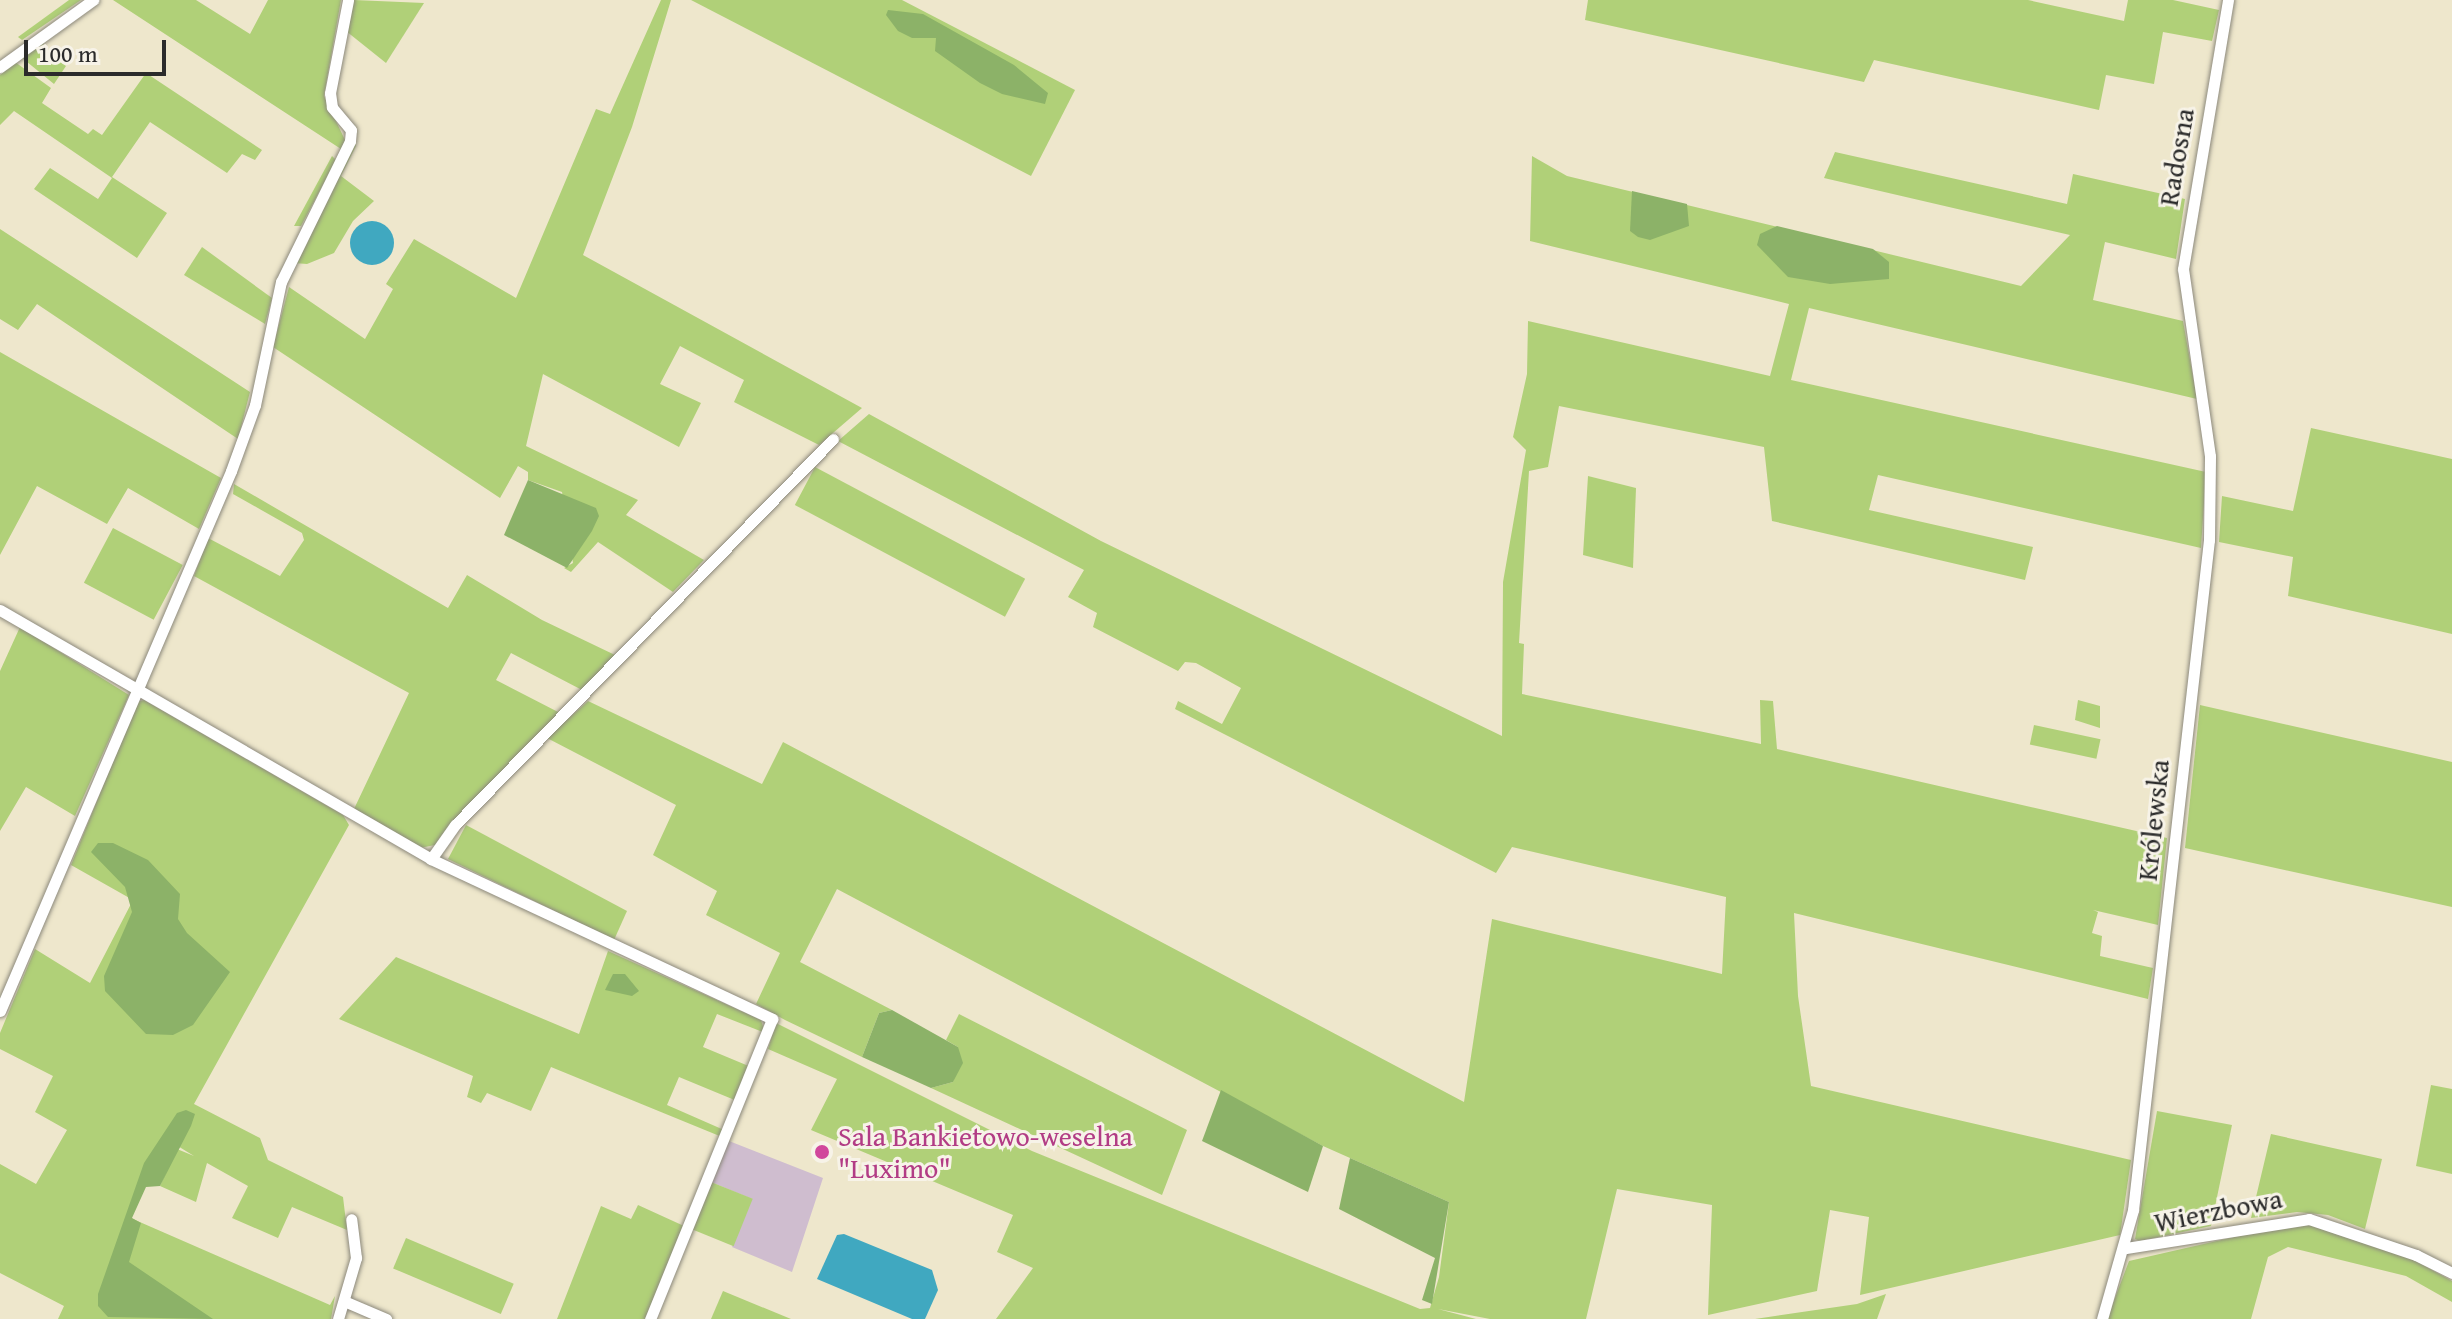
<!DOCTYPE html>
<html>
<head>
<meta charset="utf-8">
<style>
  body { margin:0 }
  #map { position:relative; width:2452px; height:1319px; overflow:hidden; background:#eee7cc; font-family:"Gentium Book Plus",serif }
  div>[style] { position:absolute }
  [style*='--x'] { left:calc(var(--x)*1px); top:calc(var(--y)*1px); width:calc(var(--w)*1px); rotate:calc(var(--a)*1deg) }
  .industrial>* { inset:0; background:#cfbdcf }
  .green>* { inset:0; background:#b0d078; transform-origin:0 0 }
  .forest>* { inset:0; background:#8cb268 }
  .water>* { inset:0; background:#40a8c0 }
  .round { border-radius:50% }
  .roads { filter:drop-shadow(0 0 2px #8c897c) drop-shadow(0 0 2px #8c897c) }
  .minor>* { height:11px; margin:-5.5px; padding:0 5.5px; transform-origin:5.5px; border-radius:5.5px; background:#fff }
  .dots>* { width:22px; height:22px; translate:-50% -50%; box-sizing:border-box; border:4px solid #f7f3e8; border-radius:50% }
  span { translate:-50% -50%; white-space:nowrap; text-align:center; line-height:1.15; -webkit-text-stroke:6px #f7f3e8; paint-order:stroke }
  .street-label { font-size:28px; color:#2b2b2b }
  .hotel-label { font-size:28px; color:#b23c85 }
  .left { translate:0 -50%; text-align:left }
  .scale { position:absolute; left:24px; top:40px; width:142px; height:36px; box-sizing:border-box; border:4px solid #2b2b2b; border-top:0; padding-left:10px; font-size:24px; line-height:28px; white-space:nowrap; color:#2b2b2b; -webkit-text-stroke:6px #f7f3e8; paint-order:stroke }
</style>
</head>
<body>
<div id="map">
  <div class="industrial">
    <div style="clip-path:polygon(729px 1141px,823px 1178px,792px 1272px,732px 1247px,752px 1199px,711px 1182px)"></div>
  </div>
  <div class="green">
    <div style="clip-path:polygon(69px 0,81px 0,22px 40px,18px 37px)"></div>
    <div style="clip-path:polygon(113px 0,196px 0,250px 34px,268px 0,341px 0,324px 96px,345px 140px,341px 149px)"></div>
    <div style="clip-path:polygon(354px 0,424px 3px,386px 63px,346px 31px)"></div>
    <div style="clip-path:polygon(661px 0,671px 0,664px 23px,632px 127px,583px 255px,862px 408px,819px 445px,734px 402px,744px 380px,680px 346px,660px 384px,701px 403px,679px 447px,543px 374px,526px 446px,638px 500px,626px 515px,704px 560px,673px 592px,598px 542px,571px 572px,564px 568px,573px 563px,562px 492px,528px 480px,528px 472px,518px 466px,500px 498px,273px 347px,289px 287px,365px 339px,393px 289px,386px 284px,414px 239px,516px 298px,596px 109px,610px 114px)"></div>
    <div style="clip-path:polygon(691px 0,902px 0,1075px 90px,1031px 176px)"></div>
    <div style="clip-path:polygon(1588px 0,2028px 0,2124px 21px,2128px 0,2173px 0,2219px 10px,2212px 41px,2163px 32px,2154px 84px,2106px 75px,2099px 110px,1874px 60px,1864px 82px,1585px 20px)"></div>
    <div style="clip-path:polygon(48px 36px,41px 49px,66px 66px,54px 84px,21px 57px)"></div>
    <div style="clip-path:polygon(15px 62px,51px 88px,42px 103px,88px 134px,93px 129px,102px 135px,146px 73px,262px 150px,255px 160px,242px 154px,227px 173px,150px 122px,112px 177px,167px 213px,137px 258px,34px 189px,50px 168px,98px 199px,112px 178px,14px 111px,0 125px,0 75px)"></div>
    <div style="clip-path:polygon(354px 137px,356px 146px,341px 176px,374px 201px,353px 221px,334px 253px,307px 264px,294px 263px)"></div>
    <div style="clip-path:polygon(1835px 152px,2067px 204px,2073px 174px,2185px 199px,2176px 259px,2105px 242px,2093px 300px,2183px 321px,2197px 399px,1809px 308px,1791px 380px,2206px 472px,2201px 548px,1878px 475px,1869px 510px,2033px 547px,2025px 580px,1772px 521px,1764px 447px,1559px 406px,1548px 467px,1529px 471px,1519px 643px,1524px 644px,1522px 694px,1761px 744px,1760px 700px,1773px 701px,1777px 749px,2167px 838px,2158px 925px,2093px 910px,2098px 912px,2092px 933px,2102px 936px,2100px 956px,2153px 968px,2148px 999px,1794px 913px,1798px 996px,1811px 1086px,2131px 1160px,2120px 1235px,1860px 1295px,1869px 1217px,1830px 1210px,1817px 1291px,1708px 1315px,1712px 1205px,1617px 1189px,1586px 1319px,1490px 1319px,1438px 1309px,1476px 1319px,996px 1319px,1033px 1268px,997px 1252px,1013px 1215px,811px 1130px,837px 1079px,768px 1049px,776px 1023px,1032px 1151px,1420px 1309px,1430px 1308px,1439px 1277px,1449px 1202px,1323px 1146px,837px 889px,800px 962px,892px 1010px,879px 1013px,862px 1057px,785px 1020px,756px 1004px,780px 953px,706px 915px,717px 891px,653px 855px,676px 805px,547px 738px,588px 701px,762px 784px,783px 742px,1464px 1102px,1492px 919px,1722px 974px,1726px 897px,1512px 847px,1496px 873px,1175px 709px,1178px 701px,1222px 724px,1241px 688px,1196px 663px,1185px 662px,1178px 671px,1093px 627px,1097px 613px,1068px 597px,1084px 570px,838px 441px,869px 414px,1101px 541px,1502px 736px,1503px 582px,1526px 450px,1513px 437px,1527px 374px,1528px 321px,1770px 376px,1789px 304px,1530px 241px,1532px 156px,1567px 176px,2021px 286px,2070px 235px,1824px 178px)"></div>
    <div style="clip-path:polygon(332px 156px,336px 160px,301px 226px,294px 226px)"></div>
    <div style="clip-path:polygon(0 229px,250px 392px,238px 439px,37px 304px,18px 330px,0 319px)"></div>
    <div style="clip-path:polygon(202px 247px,272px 298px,265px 324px,184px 275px)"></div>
    <div style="clip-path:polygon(0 352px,221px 478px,199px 529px,128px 488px,107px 524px,37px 486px,0 555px)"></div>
    <div style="clip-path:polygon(2311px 428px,2452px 459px,2452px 634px,2288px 596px,2293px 557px,2219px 542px,2222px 496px,2293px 511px)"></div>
    <div style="left:815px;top:467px;width:238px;height:43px;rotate:28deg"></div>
    <div style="clip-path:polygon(1588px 476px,1636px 488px,1633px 568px,1583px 555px)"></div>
    <div style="clip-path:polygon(234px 484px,448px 608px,467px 575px,542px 620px,615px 655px,582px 690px,511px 653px,496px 680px,560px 713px,435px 845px,420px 848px,354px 809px,409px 693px,194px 576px,208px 538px,280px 576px,304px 540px,302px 533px,233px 494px)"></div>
    <div style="left:113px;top:528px;width:79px;height:62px;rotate:28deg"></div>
    <div style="clip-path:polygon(20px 627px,129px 695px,75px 816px,26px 787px,0 831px,0 671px)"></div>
    <div style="clip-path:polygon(144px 700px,343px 815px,349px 825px,194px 1104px,260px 1138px,268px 1160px,343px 1197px,347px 1230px,292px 1207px,278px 1238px,232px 1218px,248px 1186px,207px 1163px,196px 1202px,160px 1186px,177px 1149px,194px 1156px,168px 1140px,126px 1216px,330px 1305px,335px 1296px,331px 1319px,58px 1319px,64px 1306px,0 1273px,0 1164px,36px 1184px,67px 1130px,35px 1112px,53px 1076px,0 1049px,0 1033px,35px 949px,90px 983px,133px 900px,71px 865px,137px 702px)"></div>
    <div style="clip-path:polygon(2078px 700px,2100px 706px,2100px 728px,2075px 720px)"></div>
    <div style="clip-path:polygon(2200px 705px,2452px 762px,2452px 907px,2185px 848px)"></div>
    <div style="left:2034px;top:725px;width:68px;height:20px;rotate:12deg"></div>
    <div style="clip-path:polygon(466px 825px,627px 911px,614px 940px,448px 859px)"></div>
    <div style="clip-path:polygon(608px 951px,761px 1020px,765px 1033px,717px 1014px,703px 1047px,751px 1067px,737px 1101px,679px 1077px,667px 1105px,724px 1130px,722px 1137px,551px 1067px,531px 1111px,487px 1093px,481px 1103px,467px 1097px,473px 1076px,339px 1019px,396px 957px,579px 1034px)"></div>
    <div style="clip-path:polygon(959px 1014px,1187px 1130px,1162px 1195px,931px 1088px,953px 1082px,958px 1047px,946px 1040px)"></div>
    <div style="clip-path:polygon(2431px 1085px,2452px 1089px,2452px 1174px,2416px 1166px)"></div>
    <div style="clip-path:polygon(2157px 1111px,2232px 1125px,2211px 1226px,2140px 1241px,2135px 1239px)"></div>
    <div style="clip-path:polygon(2271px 1134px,2382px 1159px,2365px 1229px,2328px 1215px,2297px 1212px,2251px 1218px)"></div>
    <div style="left:711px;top:1182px;width:45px;height:51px;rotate:22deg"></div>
    <div style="clip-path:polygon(638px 1205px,684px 1226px,645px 1319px,557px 1319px,601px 1206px,631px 1219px)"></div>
    <div style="clip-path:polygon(2291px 1224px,2311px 1225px,2412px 1259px,2452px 1281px,2452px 1302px,2406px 1276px,2288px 1247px,2268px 1257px,2251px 1319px,2107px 1319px,2129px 1261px)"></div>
    <div style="left:406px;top:1238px;width:117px;height:33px;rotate:23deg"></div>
    <div style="clip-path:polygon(723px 1291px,791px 1319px,711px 1319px)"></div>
    <div style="clip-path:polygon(1886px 1294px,1877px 1319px,1755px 1319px,1857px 1304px)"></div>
  </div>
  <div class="forest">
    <div style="clip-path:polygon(888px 10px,923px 14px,1014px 65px,1048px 93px,1045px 104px,1002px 94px,980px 83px,935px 51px,936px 38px,912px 38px,898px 31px,886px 15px)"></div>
    <div style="clip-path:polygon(1632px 191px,1687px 204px,1689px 226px,1650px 240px,1638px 237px,1630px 231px)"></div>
    <div style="clip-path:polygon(1777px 226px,1873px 249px,1889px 262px,1889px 279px,1830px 284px,1788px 277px,1757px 245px,1760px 234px)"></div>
    <div style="clip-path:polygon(528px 480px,596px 508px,599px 516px,592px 531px,567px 568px,504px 535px)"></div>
    <div style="clip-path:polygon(98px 843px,113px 843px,148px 860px,180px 894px,178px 919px,187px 933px,230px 972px,193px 1025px,173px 1035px,146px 1034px,105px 991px,104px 976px,132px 912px,125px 887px,91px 852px)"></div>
    <div style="clip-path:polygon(613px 974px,625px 974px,639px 991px,632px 996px,605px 990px)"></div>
    <div style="clip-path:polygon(892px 1010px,958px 1047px,963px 1063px,953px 1082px,931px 1088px,862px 1057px,879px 1013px)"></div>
    <div style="clip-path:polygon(1221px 1090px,1323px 1146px,1308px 1192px,1202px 1141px)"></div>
    <div style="clip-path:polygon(186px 1110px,195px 1114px,191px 1126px,160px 1186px,146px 1187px,132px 1218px,141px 1223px,129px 1262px,213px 1319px,108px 1317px,98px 1306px,98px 1294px,144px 1163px,177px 1113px)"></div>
    <div style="clip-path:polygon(1350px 1158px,1449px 1202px,1432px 1304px,1422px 1300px,1435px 1258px,1339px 1209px)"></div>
  </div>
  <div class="water">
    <div class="round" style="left:350px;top:221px;width:44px;height:44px"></div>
    <div style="clip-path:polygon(844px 1234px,932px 1270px,938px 1290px,925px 1319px,912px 1319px,817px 1279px,837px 1235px)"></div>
  </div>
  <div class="roads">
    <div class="minor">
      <div style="--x:0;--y:67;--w:115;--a:-35.8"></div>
      <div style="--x:0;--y:610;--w:498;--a:30"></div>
      <div style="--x:431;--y:859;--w:377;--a:25.1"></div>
      <div style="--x:772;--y:1019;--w:324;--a:112.1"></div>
      <div style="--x:431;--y:859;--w:42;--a:-54.8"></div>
      <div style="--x:455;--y:825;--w:540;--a:-45.6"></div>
      <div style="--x:0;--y:1011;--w:587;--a:-66.84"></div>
      <div style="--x:231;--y:471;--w:70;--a:-70"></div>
      <div style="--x:255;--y:405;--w:126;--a:-78.1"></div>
      <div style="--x:281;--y:282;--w:157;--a:-63.9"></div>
      <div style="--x:350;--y:141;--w:11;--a:-85"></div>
      <div style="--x:351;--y:130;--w:30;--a:-130"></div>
      <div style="--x:332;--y:107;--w:14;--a:-98"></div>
      <div style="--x:330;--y:93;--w:95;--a:-79"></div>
      <div style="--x:2126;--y:1248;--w:185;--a:-9"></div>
      <div style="--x:2309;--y:1219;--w:113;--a:18.6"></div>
      <div style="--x:2416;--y:1255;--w:40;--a:26.6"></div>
      <div style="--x:344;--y:1301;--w:46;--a:23.2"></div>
      <div style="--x:338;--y:1319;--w:64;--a:-73.6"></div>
      <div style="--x:356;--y:1258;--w:39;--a:-97"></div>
      <div style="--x:2102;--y:1319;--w:113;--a:-74.1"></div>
      <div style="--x:2133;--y:1210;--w:674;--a:-83.53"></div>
      <div style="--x:2209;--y:540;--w:84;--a:-89.3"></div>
      <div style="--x:2210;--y:456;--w:189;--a:-98.2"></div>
      <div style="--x:2183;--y:269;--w:273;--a:-80.5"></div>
    </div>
  </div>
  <div class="dots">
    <div style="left:822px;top:1152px;background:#d1479c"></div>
  </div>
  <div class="street-label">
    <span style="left:2176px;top:157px;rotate:-80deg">Radosna</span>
    <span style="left:2153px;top:820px;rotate:-84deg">Królewska</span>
    <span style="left:2218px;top:1210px;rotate:-11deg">Wierzbowa</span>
  </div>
  <div class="hotel-label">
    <span class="left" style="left:838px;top:1152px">Sala Bankietowo-weselna<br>"Luximo"</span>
  </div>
  <div class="scale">100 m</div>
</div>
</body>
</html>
